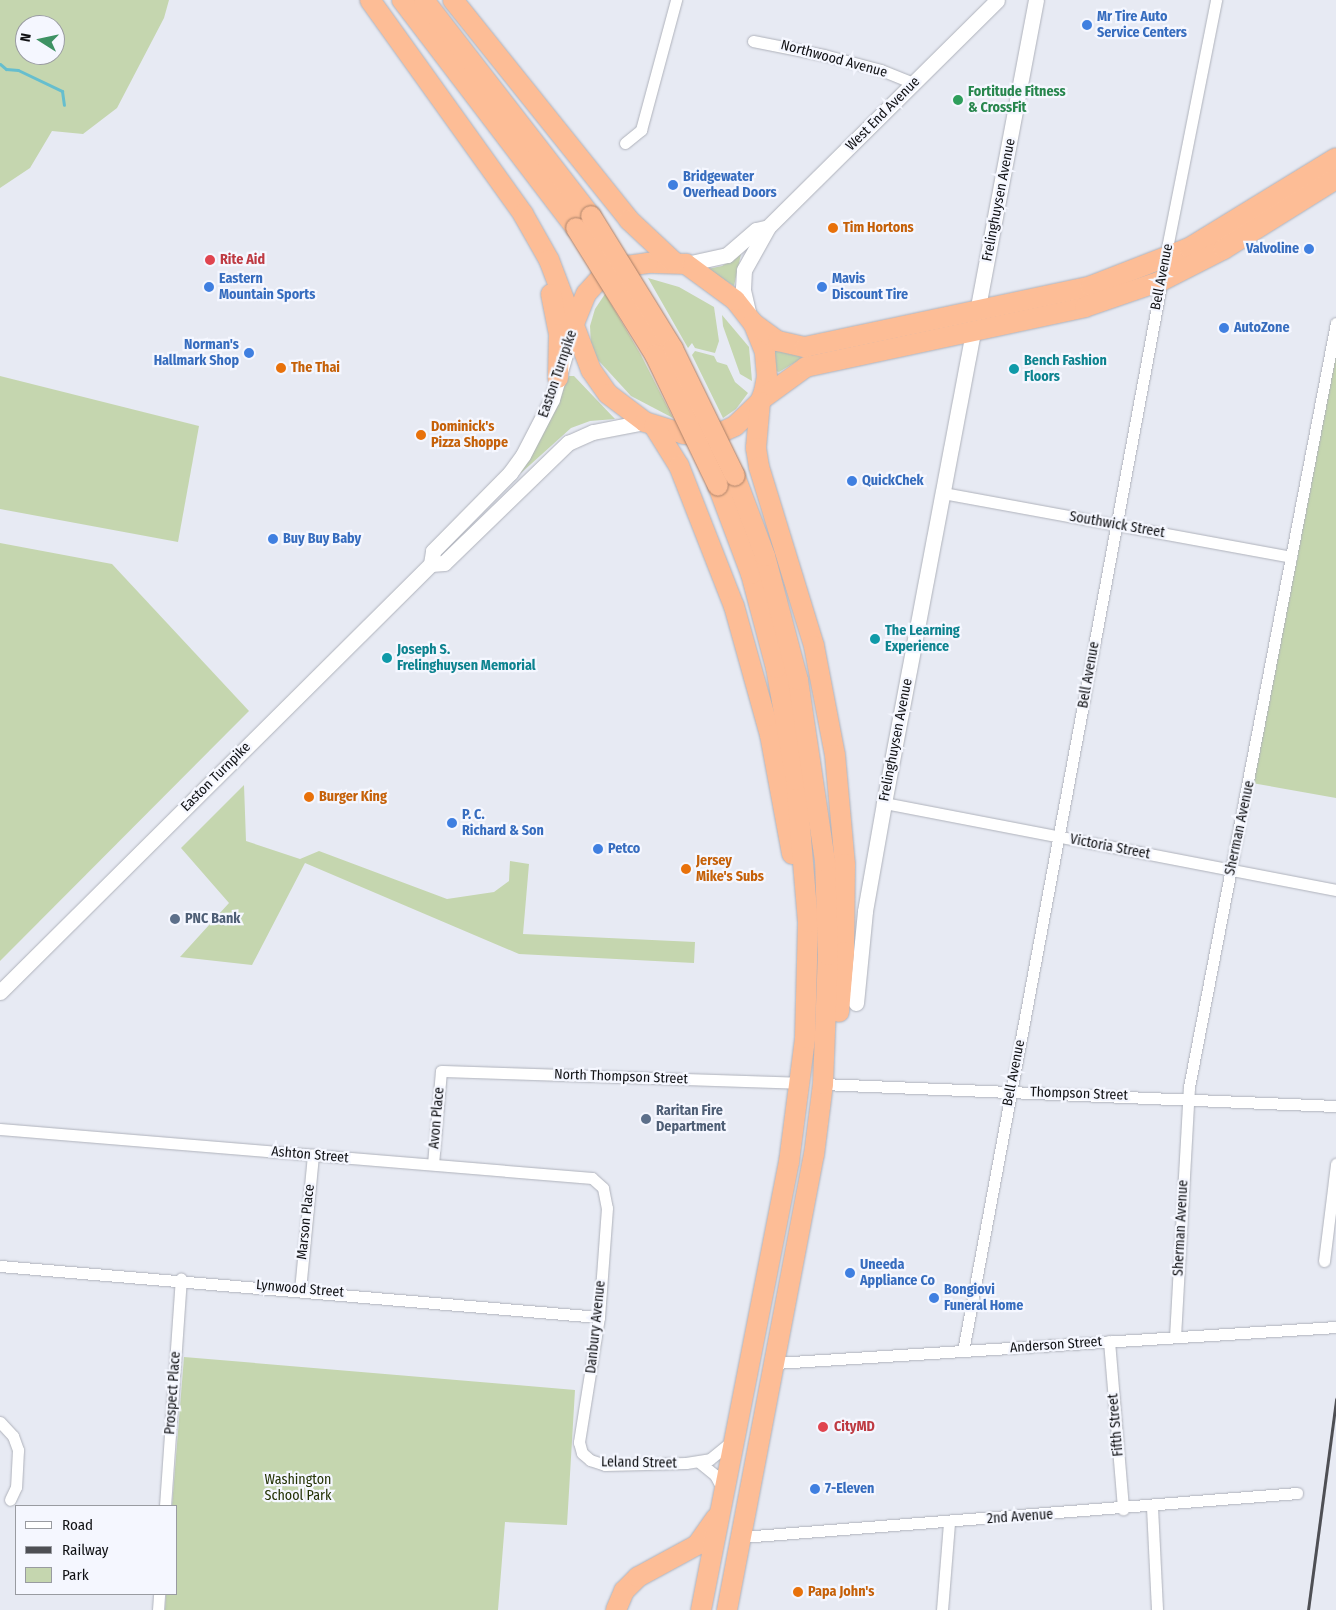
<!DOCTYPE html>
<html>
<head>
<meta charset="utf-8">
<style>
  body { margin:0 }
  #map { position:relative; width:1336px; height:1610px; overflow:hidden; background:#e7eaf3; font-family:"Fira Sans Condensed",sans-serif }
  div>[style] { position:absolute }
  [style*='--x'] { left:calc(var(--x)*1px); top:calc(var(--y)*1px); width:calc(var(--w)*1px); rotate:calc(var(--a)*1deg) }
  .green>* { inset:0; background:#c5d6af }
  .stream>* { height:3px; margin:-1.5px; padding:0 1.5px; transform-origin:1.5px; border-radius:1.5px; background:#66bece }
  .roads { filter:drop-shadow(0 0 1px #afb2bb) drop-shadow(0 0 1px #afb2bb) }
  .street>* { height:11px; margin:-5.5px; padding:0 5.5px; transform-origin:5.5px; border-radius:5.5px; background:#fff }
  .secondary>* { height:15px; margin:-7.5px; padding:0 7.5px; transform-origin:7.5px; border-radius:7.5px; background:#fff }
  .highway>* { height:20px; margin:-10px; padding:0 10px; transform-origin:10px; border-radius:10px; background:#fdbd96 }
  .rail>* { height:3px; margin:-1.5px; padding:0 1.5px; transform-origin:1.5px; border-radius:1.5px; background:#4e4f54 }
  .bridges { filter:drop-shadow(0 0 1px #aa8068) drop-shadow(0 0 1px #aa8068) }
  .highway-bridge>* { height:20px; margin:-10px; padding:0 10px; transform-origin:10px; border-radius:10px; background:#fdbd96 }
  .dots>* { width:14px; height:14px; translate:-50% -50%; box-sizing:border-box; border:2px solid #f5f7ff; border-radius:50% }
  span { translate:-50% -50%; white-space:nowrap; text-align:center; line-height:1.15; -webkit-text-stroke:4.5px #f5f7ff; paint-order:stroke }
  .shop-label { font-size:14px; color:#366cbe; font-weight:700 }
  .left { translate:0 -50%; text-align:left }
  .right { translate:-100% -50%; text-align:right }
  .street-label { font-size:14px; color:#0f1013 }
  .leisure-label { font-size:14px; color:#27864d; font-weight:700 }
  .food-label { font-size:14px; color:#c56008; font-weight:700 }
  .health-label { font-size:14px; color:#be3a42; font-weight:700 }
  .culture-label { font-size:14px; color:#0d838f; font-weight:700 }
  .service-label { font-size:14px; color:#4e5e75; font-weight:700 }
  .park-label { font-size:14px; color:#233204 }
  .legend { position:absolute; left:15px; top:1505px; width:162px; height:90px; box-sizing:border-box; background:#f5f7ff; border:1px solid #999ba1; margin:0; padding:6px 9px; list-style:none; font-size:15px; color:#0f1013 }
  .legend li { display:flex; align-items:center; gap:10px; height:25px }
  .legend b { width:25px; border:1px solid #999ba1 }
  .north { position:absolute; left:15px; top:15px; width:50px; height:50px; box-sizing:border-box; background:#f5f7ff; border:1px solid #999ba1; border-radius:50%; rotate:280deg; font-size:14px; font-weight:700; line-height:20px; text-align:center; color:#0f1013 }
  .north::after { content:''; display:block; margin:auto; width:18px; height:22px; background:#3e9264; clip-path:polygon(50% 0,100% 100%,50% 72%,0 100%) }
</style>
</head>
<body>
<div id="map">
  <div class="green">
    <div style="clip-path:polygon(evenodd,0 0,169px 0,164px 18px,117px 108px,83px 134px,52px 131px,30px 168px,0 188px,0 0,25px 25px,55px 25px,55px 55px,25px 55px,25px 25px)"></div>
    <div style="clip-path:polygon(741px 254px,734px 286px,707px 269px,722px 266px)"></div>
    <div style="clip-path:polygon(648px 278px,679px 287px,714px 307px,719px 341px,715px 353px,695px 348px,692px 343px,688px 348px)"></div>
    <div style="clip-path:polygon(605px 294px,641px 355px,673px 418px,631px 396px,598px 360px,591px 344px,590px 326px,595px 309px)"></div>
    <div style="clip-path:polygon(722px 315px,749px 347px,752px 381px,740px 374px,723px 326px)"></div>
    <div style="clip-path:polygon(1336px 332px,1336px 798px,1252px 783px)"></div>
    <div style="clip-path:polygon(772px 347px,803px 356px,804px 357px,779px 372px,775px 371px)"></div>
    <div style="clip-path:polygon(695px 351px,714px 356px,717px 362px,727px 365px,735px 382px,748px 393px,736px 409px,723px 418px,692px 355px)"></div>
    <div style="clip-path:polygon(0 376px,199px 426px,178px 542px,0 509px)"></div>
    <div style="clip-path:polygon(569px 376px,574px 376px,615px 419px,590px 421px,571px 428px,521px 473px,518px 471px,540px 438px)"></div>
    <div style="clip-path:polygon(0 543px,112px 564px,249px 711px,0 961px)"></div>
    <div style="clip-path:polygon(244px 785px,246px 841px,300px 859px,319px 851px,447px 899px,494px 892px,509px 881px,510px 861px,529px 864px,523px 934px,695px 942px,694px 963px,519px 954px,305px 863px,252px 965px,180px 957px,229px 903px,181px 848px)"></div>
    <div style="clip-path:polygon(184px 1357px,575px 1390px,567px 1525px,505px 1522px,498px 1610px,165px 1610px,166px 1594px,176px 1594px,176px 1506px,172px 1506px)"></div>
  </div>
  <div class="stream">
    <div style="--x:0;--y:64;--w:8;--a:40"></div>
    <div style="--x:6;--y:69;--w:12;--a:5"></div>
    <div style="--x:18;--y:70;--w:49;--a:25.5"></div>
    <div style="--x:62;--y:91;--w:14;--a:82"></div>
  </div>
  <div class="roads">
    <div class="street">
      <div style="--x:753;--y:41;--w:72;--a:11.2"></div>
      <div style="--x:824;--y:55;--w:59;--a:14.7"></div>
      <div style="--x:881;--y:70;--w:35;--a:22"></div>
      <div style="--x:625;--y:143;--w:21;--a:-39"></div>
      <div style="--x:641;--y:130;--w:135;--a:-74.9"></div>
      <div style="--x:1165;--y:258;--w:263;--a:-78.8"></div>
      <div style="--x:943;--y:493;--w:354;--a:10.4"></div>
      <div style="--x:884;--y:803;--w:460;--a:10.9"></div>
      <div style="--x:823;--y:1084;--w:513;--a:2.46"></div>
      <div style="--x:0;--y:1129;--w:594;--a:4.73"></div>
      <div style="--x:592;--y:1178;--w:15;--a:42"></div>
      <div style="--x:603;--y:1188;--w:20;--a:79"></div>
      <div style="--x:607;--y:1208;--w:109;--a:94.2"></div>
      <div style="--x:599;--y:1317;--w:127;--a:99.1"></div>
      <div style="--x:579;--y:1442;--w:11;--a:75"></div>
      <div style="--x:582;--y:1453;--w:11;--a:41"></div>
      <div style="--x:590;--y:1460;--w:16;--a:18"></div>
      <div style="--x:605;--y:1465;--w:81;--a:-1.4"></div>
      <div style="--x:686;--y:1463;--w:24;--a:-9"></div>
      <div style="--x:710;--y:1459;--w:28;--a:-39"></div>
      <div style="--x:433;--y:1164;--w:93;--a:-85.1"></div>
      <div style="--x:441;--y:1071;--w:359;--a:1.9"></div>
      <div style="--x:1324;--y:1261;--w:98;--a:-82.9"></div>
      <div style="--x:0;--y:1266;--w:601;--a:4.87"></div>
      <div style="--x:300;--y:1290;--w:136;--a:-84.5"></div>
      <div style="--x:1175;--y:1337;--w:250;--a:-86.8"></div>
      <div style="--x:1189;--y:1087;--w:778;--a:-79.11"></div>
      <div style="--x:1109;--y:1341;--w:169;--a:85.2"></div>
      <div style="--x:963;--y:1351;--w:1090;--a:-79.48"></div>
      <div style="--x:776;--y:1363;--w:561;--a:-3.68"></div>
      <div style="--x:0;--y:1422;--w:19;--a:47"></div>
      <div style="--x:13;--y:1436;--w:15;--a:70"></div>
      <div style="--x:18;--y:1450;--w:37;--a:93"></div>
      <div style="--x:16;--y:1487;--w:14;--a:115"></div>
      <div style="--x:699;--y:1462;--w:21;--a:39"></div>
      <div style="--x:715;--y:1475;--w:17;--a:62"></div>
      <div style="--x:165;--y:1506;--w:228;--a:-86"></div>
      <div style="--x:1152;--y:1507;--w:103;--a:87.2"></div>
      <div style="--x:742;--y:1537;--w:557;--a:-4.53"></div>
      <div style="--x:158;--y:1610;--w:16;--a:-86"></div>
      <div style="--x:942;--y:1610;--w:87;--a:-85.4"></div>
    </div>
    <div class="secondary">
      <div style="--x:686;--y:264;--w:42;--a:-12.4"></div>
      <div style="--x:727;--y:255;--w:38;--a:-41"></div>
      <div style="--x:756;--y:230;--w:9;--a:-13"></div>
      <div style="--x:977;--y:312;--w:318;--a:-79.3"></div>
      <div style="--x:749;--y:316;--w:28;--a:-103"></div>
      <div style="--x:743;--y:289;--w:19;--a:-87"></div>
      <div style="--x:744;--y:270;--w:49;--a:-60.8"></div>
      <div style="--x:768;--y:227;--w:322;--a:-44.7"></div>
      <div style="--x:431;--y:564;--w:13;--a:-4"></div>
      <div style="--x:444;--y:563;--w:173;--a:-44.1"></div>
      <div style="--x:568;--y:443;--w:27;--a:-24"></div>
      <div style="--x:593;--y:432;--w:53;--a:-10.9"></div>
      <div style="--x:0;--y:992;--w:607;--a:-44.8"></div>
      <div style="--x:431;--y:564;--w:13;--a:-81"></div>
      <div style="--x:433;--y:551;--w:110;--a:-45.4"></div>
      <div style="--x:510;--y:473;--w:22;--a:-54"></div>
      <div style="--x:523;--y:455;--w:63;--a:-62.6"></div>
      <div style="--x:552;--y:399;--w:78;--a:-73.7"></div>
      <div style="--x:856;--y:1003;--w:92;--a:-84.4"></div>
      <div style="--x:865;--y:911;--w:110;--a:-80"></div>
      <div style="--x:884;--y:803;--w:480;--a:-79.3"></div>
    </div>
    <div class="highway">
      <div style="--x:370;--y:0;--w:263;--a:54.4"></div>
      <div style="--x:523;--y:214;--w:53;--a:60.5"></div>
      <div style="--x:549;--y:260;--w:118;--a:69.1"></div>
      <div style="--x:591;--y:370;--w:29;--a:55"></div>
      <div style="--x:608;--y:394;--w:46;--a:37.1"></div>
      <div style="--x:645;--y:422;--w:41;--a:17.1"></div>
      <div style="--x:684;--y:434;--w:20;--a:3"></div>
      <div style="--x:704;--y:435;--w:18;--a:-9"></div>
      <div style="--x:722;--y:432;--w:14;--a:-25"></div>
      <div style="--x:735;--y:426;--w:35;--a:-44"></div>
      <div style="--x:760;--y:402;--w:11;--a:-68"></div>
      <div style="--x:764;--y:392;--w:15;--a:-79"></div>
      <div style="--x:767;--y:377;--w:25;--a:-95"></div>
      <div style="--x:765;--y:352;--w:31;--a:-112"></div>
      <div style="--x:753;--y:323;--w:29;--a:-128"></div>
      <div style="--x:735;--y:300;--w:61;--a:-143.7"></div>
      <div style="--x:686;--y:264;--w:38;--a:-178"></div>
      <div style="--x:648;--y:263;--w:34;--a:172"></div>
      <div style="--x:614;--y:268;--w:13;--a:148"></div>
      <div style="--x:603;--y:275;--w:25;--a:132"></div>
      <div style="--x:586;--y:294;--w:32;--a:112"></div>
      <div style="--x:402;--y:0;--w:287;--a:52.7"></div>
      <div style="--x:424;--y:0;--w:273;--a:52.3"></div>
      <div style="--x:453;--y:0;--w:282;--a:51.3"></div>
      <div style="--x:629;--y:220;--w:62;--a:43"></div>
      <div style="--x:551;--y:294;--w:41;--a:78.7"></div>
      <div style="--x:559;--y:334;--w:44;--a:91.3"></div>
      <div style="--x:753;--y:323;--w:31;--a:36"></div>
      <div style="--x:778;--y:341;--w:28;--a:13"></div>
      <div style="--x:805;--y:347;--w:292;--a:-12"></div>
      <div style="--x:1091;--y:286;--w:105;--a:-21.2"></div>
      <div style="--x:1189;--y:248;--w:172;--a:-31.5"></div>
      <div style="--x:762;--y:399;--w:54;--a:-36"></div>
      <div style="--x:806;--y:367;--w:285;--a:-12.1"></div>
      <div style="--x:1085;--y:307;--w:80;--a:-18.9"></div>
      <div style="--x:1161;--y:281;--w:71;--a:-26.9"></div>
      <div style="--x:1224;--y:249;--w:132;--a:-32"></div>
      <div style="--x:760;--y:402;--w:46;--a:95"></div>
      <div style="--x:756;--y:448;--w:19;--a:81"></div>
      <div style="--x:759;--y:467;--w:187;--a:72.9"></div>
      <div style="--x:814;--y:646;--w:111;--a:79.1"></div>
      <div style="--x:835;--y:755;--w:109;--a:84.8"></div>
      <div style="--x:845;--y:864;--w:88;--a:90.7"></div>
      <div style="--x:844;--y:952;--w:60;--a:94.8"></div>
      <div style="--x:654;--y:426;--w:47;--a:58"></div>
      <div style="--x:679;--y:466;--w:150;--a:68.6"></div>
      <div style="--x:734;--y:606;--w:134;--a:74.4"></div>
      <div style="--x:770;--y:735;--w:121;--a:79.5"></div>
      <div style="--x:616;--y:1610;--w:21;--a:-67"></div>
      <div style="--x:624;--y:1591;--w:20;--a:-45"></div>
      <div style="--x:638;--y:1577;--w:67;--a:-28.5"></div>
      <div style="--x:697;--y:1545;--w:33;--a:-55"></div>
      <div style="--x:701;--y:1610;--w:457;--a:-78.9"></div>
      <div style="--x:789;--y:1162;--w:125;--a:-82.6"></div>
      <div style="--x:805;--y:1038;--w:116;--a:-88.5"></div>
      <div style="--x:808;--y:922;--w:143;--a:-94.8"></div>
      <div style="--x:796;--y:780;--w:114;--a:-100.1"></div>
      <div style="--x:776;--y:668;--w:97;--a:-104.9"></div>
      <div style="--x:751;--y:574;--w:94;--a:-110.6"></div>
      <div style="--x:727;--y:1610;--w:463;--a:-79.2"></div>
      <div style="--x:814;--y:1155;--w:72;--a:-82.8"></div>
      <div style="--x:823;--y:1084;--w:129;--a:-87.8"></div>
      <div style="--x:828;--y:955;--w:94;--a:-91.8"></div>
      <div style="--x:825;--y:861;--w:183;--a:-98.5"></div>
      <div style="--x:798;--y:680;--w:128;--a:-104.9"></div>
      <div style="--x:765;--y:556;--w:85;--a:-110.6"></div>
    </div>
  </div>
  <div class="rail">
    <div style="--x:1308;--y:1610;--w:213;--a:-82.4"></div>
  </div>
  <div class="bridges">
    <div class="highway-bridge">
      <div style="--x:591;--y:216;--w:156;--a:58.3"></div>
      <div style="--x:673;--y:349;--w:141;--a:64"></div>
      <div style="--x:576;--y:228;--w:150;--a:58.1"></div>
      <div style="--x:655;--y:355;--w:145;--a:64.3"></div>
    </div>
  </div>
  <div class="dots">
    <div style="left:1087px;top:25px;background:#3f7fe0"></div>
    <div style="left:958px;top:100px;background:#2e9e5b"></div>
    <div style="left:673px;top:185px;background:#3f7fe0"></div>
    <div style="left:833px;top:228px;background:#e8710a"></div>
    <div style="left:1309px;top:249px;background:#3f7fe0"></div>
    <div style="left:210px;top:260px;background:#e0444e"></div>
    <div style="left:209px;top:287px;background:#3f7fe0"></div>
    <div style="left:822px;top:287px;background:#3f7fe0"></div>
    <div style="left:1224px;top:328px;background:#3f7fe0"></div>
    <div style="left:249px;top:353px;background:#3f7fe0"></div>
    <div style="left:281px;top:368px;background:#e8710a"></div>
    <div style="left:1014px;top:369px;background:#0f9aa8"></div>
    <div style="left:421px;top:435px;background:#e8710a"></div>
    <div style="left:852px;top:481px;background:#3f7fe0"></div>
    <div style="left:273px;top:539px;background:#3f7fe0"></div>
    <div style="left:875px;top:639px;background:#0f9aa8"></div>
    <div style="left:387px;top:658px;background:#0f9aa8"></div>
    <div style="left:309px;top:797px;background:#e8710a"></div>
    <div style="left:452px;top:823px;background:#3f7fe0"></div>
    <div style="left:598px;top:849px;background:#3f7fe0"></div>
    <div style="left:686px;top:869px;background:#e8710a"></div>
    <div style="left:175px;top:919px;background:#5c6f8a"></div>
    <div style="left:646px;top:1119px;background:#5c6f8a"></div>
    <div style="left:850px;top:1273px;background:#3f7fe0"></div>
    <div style="left:934px;top:1298px;background:#3f7fe0"></div>
    <div style="left:823px;top:1427px;background:#e0444e"></div>
    <div style="left:815px;top:1489px;background:#3f7fe0"></div>
    <div style="left:798px;top:1592px;background:#e8710a"></div>
  </div>
  <div class="shop-label">
    <span class="left" style="left:1097px;top:25px">Mr Tire Auto<br>Service Centers</span>
    <span class="left" style="left:683px;top:185px">Bridgewater<br>Overhead Doors</span>
    <span class="right" style="left:1299px;top:249px">Valvoline</span>
    <span class="left" style="left:219px;top:287px">Eastern<br>Mountain Sports</span>
    <span class="left" style="left:832px;top:287px">Mavis<br>Discount Tire</span>
    <span class="left" style="left:1234px;top:328px">AutoZone</span>
    <span class="right" style="left:239px;top:353px">Norman's<br>Hallmark Shop</span>
    <span class="left" style="left:862px;top:481px">QuickChek</span>
    <span class="left" style="left:283px;top:539px">Buy Buy Baby</span>
    <span class="left" style="left:462px;top:823px">P. C.<br>Richard &amp; Son</span>
    <span class="left" style="left:608px;top:849px">Petco</span>
    <span class="left" style="left:860px;top:1273px">Uneeda<br>Appliance Co</span>
    <span class="left" style="left:944px;top:1298px">Bongiovi<br>Funeral Home</span>
    <span class="left" style="left:825px;top:1489px">7-Eleven</span>
  </div>
  <div class="street-label">
    <span style="left:834px;top:59px;rotate:15deg">Northwood Avenue</span>
    <span style="left:883px;top:114px;rotate:-45deg">West End Avenue</span>
    <span style="left:999px;top:200px;rotate:-79deg">Frelinghuysen Avenue</span>
    <span style="left:1162px;top:277px;rotate:-79deg">Bell Avenue</span>
    <span style="left:558px;top:374px;rotate:-71deg">Easton Turnpike</span>
    <span style="left:1117px;top:525px;rotate:10deg">Southwick Street</span>
    <span style="left:1089px;top:675px;rotate:-80deg">Bell Avenue</span>
    <span style="left:896px;top:740px;rotate:-79deg">Frelinghuysen Avenue</span>
    <span style="left:216px;top:777px;rotate:-45deg">Easton Turnpike</span>
    <span style="left:1240px;top:828px;rotate:-78deg">Sherman Avenue</span>
    <span style="left:1110px;top:847px;rotate:11deg">Victoria Street</span>
    <span style="left:1014px;top:1073px;rotate:-79deg">Bell Avenue</span>
    <span style="left:621px;top:1077px;rotate:2deg">North Thompson Street</span>
    <span style="left:1079px;top:1094px;rotate:2deg">Thompson Street</span>
    <span style="left:437px;top:1118px;rotate:-85deg">Avon Place</span>
    <span style="left:310px;top:1155px;rotate:5deg">Ashton Street</span>
    <span style="left:306px;top:1222px;rotate:-84deg">Marson Place</span>
    <span style="left:1181px;top:1228px;rotate:-87deg">Sherman Avenue</span>
    <span style="left:300px;top:1289px;rotate:5deg">Lynwood Street</span>
    <span style="left:596px;top:1327px;rotate:-84deg">Danbury Avenue</span>
    <span style="left:1056px;top:1345px;rotate:-4deg">Anderson Street</span>
    <span style="left:173px;top:1393px;rotate:-86deg">Prospect Place</span>
    <span style="left:1116px;top:1425px;rotate:-95deg">Fifth Street</span>
    <span style="left:639px;top:1463px;rotate:1deg">Leland Street</span>
    <span style="left:1020px;top:1517px;rotate:-4deg">2nd Avenue</span>
  </div>
  <div class="leisure-label">
    <span class="left" style="left:968px;top:100px">Fortitude Fitness<br>&amp; CrossFit</span>
  </div>
  <div class="food-label">
    <span class="left" style="left:843px;top:228px">Tim Hortons</span>
    <span class="left" style="left:291px;top:368px">The Thai</span>
    <span class="left" style="left:431px;top:435px">Dominick's<br>Pizza Shoppe</span>
    <span class="left" style="left:319px;top:797px">Burger King</span>
    <span class="left" style="left:696px;top:869px">Jersey<br>Mike's Subs</span>
    <span class="left" style="left:808px;top:1592px">Papa John's</span>
  </div>
  <div class="health-label">
    <span class="left" style="left:220px;top:260px">Rite Aid</span>
    <span class="left" style="left:834px;top:1427px">CityMD</span>
  </div>
  <div class="culture-label">
    <span class="left" style="left:1024px;top:369px">Bench Fashion<br>Floors</span>
    <span class="left" style="left:885px;top:639px">The Learning<br>Experience</span>
    <span class="left" style="left:397px;top:658px">Joseph S.<br>Frelinghuysen Memorial</span>
  </div>
  <div class="service-label">
    <span class="left" style="left:185px;top:919px">PNC Bank</span>
    <span class="left" style="left:656px;top:1119px">Raritan Fire<br>Department</span>
  </div>
  <div class="park-label">
    <span style="left:298px;top:1488px">Washington<br>School Park</span>
  </div>
  <ul class="legend">
  <li><b style="height:6px;background:#fff"></b>Road</li>
  <li><b style="height:6px;background:#4e4f54"></b>Railway</li>
  <li><b style="height:14px;background:#c5d6af"></b>Park</li>
  </ul>
  <div class="north">N</div>
</div>
</body>
</html>
